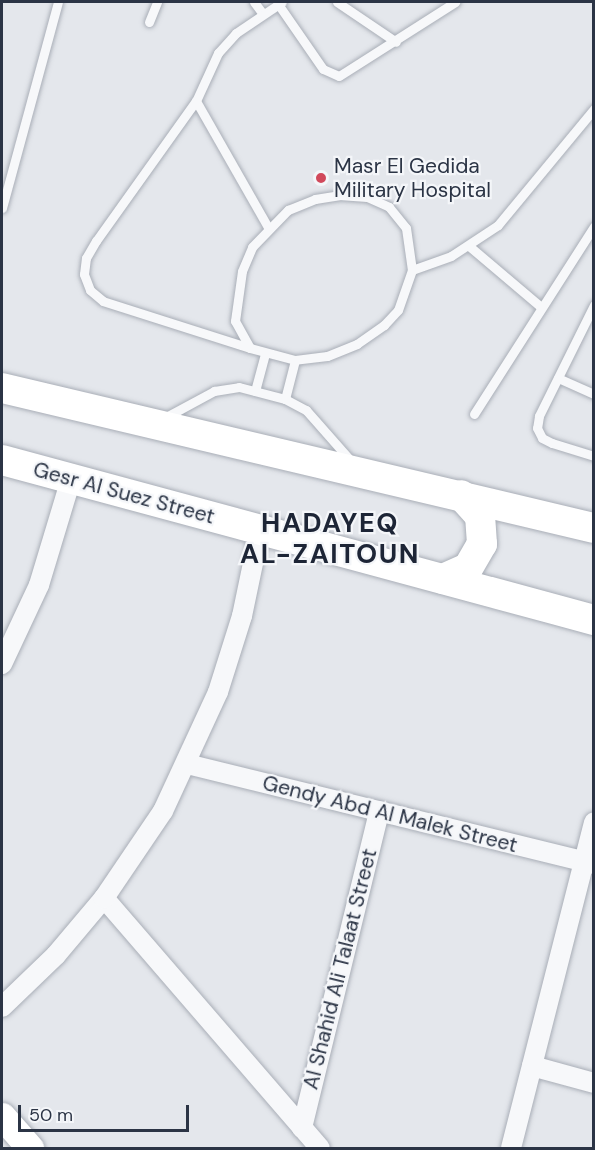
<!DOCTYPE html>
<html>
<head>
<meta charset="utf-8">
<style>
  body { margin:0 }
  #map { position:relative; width:595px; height:1150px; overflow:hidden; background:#e4e7ec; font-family:"DM Sans",sans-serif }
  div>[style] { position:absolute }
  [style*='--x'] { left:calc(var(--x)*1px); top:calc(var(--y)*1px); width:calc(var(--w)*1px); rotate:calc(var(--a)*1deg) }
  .roads { filter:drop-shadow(0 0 2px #a9aeb7) drop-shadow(0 0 2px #a9aeb7) }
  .service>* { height:9px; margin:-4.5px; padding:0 4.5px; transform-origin:4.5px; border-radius:4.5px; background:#f7f8fa }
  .minor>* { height:20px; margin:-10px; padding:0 10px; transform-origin:10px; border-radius:10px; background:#f7f8fa }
  .secondary>* { height:27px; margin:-13.5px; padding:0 13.5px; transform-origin:13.5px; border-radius:13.5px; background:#fff }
  .primary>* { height:30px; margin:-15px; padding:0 15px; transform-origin:15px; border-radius:15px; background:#fff }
  .dots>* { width:16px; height:16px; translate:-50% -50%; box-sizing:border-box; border:3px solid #f4f6f9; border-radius:50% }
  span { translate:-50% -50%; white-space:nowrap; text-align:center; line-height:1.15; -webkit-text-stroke:4.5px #f4f6f9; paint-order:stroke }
  .poi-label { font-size:21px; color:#2b3445 }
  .left { translate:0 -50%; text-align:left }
  .street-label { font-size:21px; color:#2b3445 }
  .district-label { font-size:27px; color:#1d2536; font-weight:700; letter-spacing:1.5px }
  .frame { position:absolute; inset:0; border:3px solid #2b3445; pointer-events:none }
  .scale { position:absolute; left:18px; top:1105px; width:171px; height:27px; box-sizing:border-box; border:3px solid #2b3445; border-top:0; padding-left:8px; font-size:18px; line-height:21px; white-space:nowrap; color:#2b3445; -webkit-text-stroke:4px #f4f6f9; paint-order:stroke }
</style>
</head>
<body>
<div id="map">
  <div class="roads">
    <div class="service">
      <div style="--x:254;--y:2;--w:15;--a:53"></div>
      <div style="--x:337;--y:2;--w:71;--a:34.1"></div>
      <div style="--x:278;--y:4;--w:79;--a:55.3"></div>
      <div style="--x:323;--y:69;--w:17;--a:24"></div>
      <div style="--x:339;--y:76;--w:138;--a:-32.5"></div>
      <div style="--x:149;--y:22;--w:22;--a:-68"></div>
      <div style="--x:196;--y:101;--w:145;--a:60.3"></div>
      <div style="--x:339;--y:195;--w:28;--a:4"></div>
      <div style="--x:367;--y:197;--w:24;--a:24"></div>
      <div style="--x:389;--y:207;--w:27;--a:51"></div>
      <div style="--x:406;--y:228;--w:42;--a:81.9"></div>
      <div style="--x:412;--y:270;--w:42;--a:109.3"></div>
      <div style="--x:398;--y:310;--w:21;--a:133"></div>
      <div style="--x:384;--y:325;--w:33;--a:145"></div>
      <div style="--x:357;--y:344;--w:32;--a:158"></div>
      <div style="--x:327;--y:356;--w:32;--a:173"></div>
      <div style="--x:295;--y:360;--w:47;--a:-165.1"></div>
      <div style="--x:250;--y:348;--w:31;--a:-119"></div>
      <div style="--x:235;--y:321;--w:50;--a:-82"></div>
      <div style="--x:242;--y:271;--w:26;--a:-67"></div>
      <div style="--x:252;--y:247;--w:52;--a:-45.8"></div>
      <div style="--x:288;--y:210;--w:29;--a:-22"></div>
      <div style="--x:315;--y:199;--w:24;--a:-9"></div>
      <div style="--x:2;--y:208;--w:213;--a:-74.8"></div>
      <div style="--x:469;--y:246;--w:94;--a:40.3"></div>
      <div style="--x:412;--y:270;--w:41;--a:-19.7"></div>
      <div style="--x:451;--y:256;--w:56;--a:-33.4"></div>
      <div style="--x:498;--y:225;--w:151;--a:-50.4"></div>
      <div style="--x:594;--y:305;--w:124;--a:116.4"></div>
      <div style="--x:539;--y:416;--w:12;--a:99"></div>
      <div style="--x:537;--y:428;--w:11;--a:63"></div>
      <div style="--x:542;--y:438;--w:11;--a:27"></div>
      <div style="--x:552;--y:443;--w:44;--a:17.2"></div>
      <div style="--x:250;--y:348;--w:154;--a:-162.3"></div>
      <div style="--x:103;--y:301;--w:17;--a:-140"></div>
      <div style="--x:90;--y:290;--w:17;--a:-111"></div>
      <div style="--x:84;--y:274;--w:16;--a:-83"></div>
      <div style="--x:86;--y:258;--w:20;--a:-60"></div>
      <div style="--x:96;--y:241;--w:172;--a:-54.5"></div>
      <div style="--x:196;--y:101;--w:53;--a:-65.4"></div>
      <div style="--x:218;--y:53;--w:27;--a:-48"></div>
      <div style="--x:236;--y:33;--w:55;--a:-34"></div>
      <div style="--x:558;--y:378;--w:39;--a:24"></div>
      <div style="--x:255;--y:391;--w:39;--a:-75"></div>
      <div style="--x:285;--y:399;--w:40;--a:-75.6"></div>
      <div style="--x:474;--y:414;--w:223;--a:-57.4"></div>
      <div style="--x:166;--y:417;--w:55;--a:-28.4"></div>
      <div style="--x:214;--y:391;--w:25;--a:-9"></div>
      <div style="--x:239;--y:387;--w:48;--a:14.6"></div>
      <div style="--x:285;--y:399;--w:24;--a:28"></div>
      <div style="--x:306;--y:410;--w:68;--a:48.6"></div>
    </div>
    <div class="minor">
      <div style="--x:2;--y:664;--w:87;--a:-64.9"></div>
      <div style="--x:39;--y:585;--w:111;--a:-73.2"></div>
      <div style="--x:187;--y:764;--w:419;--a:13.8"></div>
      <div style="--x:104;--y:898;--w:330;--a:49.2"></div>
      <div style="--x:2;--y:1007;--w:75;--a:-43.9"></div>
      <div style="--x:56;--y:955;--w:75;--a:-49.9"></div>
      <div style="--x:104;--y:898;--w:105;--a:-55.9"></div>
      <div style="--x:163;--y:811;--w:131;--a:-65.2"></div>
      <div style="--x:218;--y:692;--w:80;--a:-72.5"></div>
      <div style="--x:242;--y:616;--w:88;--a:-78.2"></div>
      <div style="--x:532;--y:1066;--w:64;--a:15.3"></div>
      <div style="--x:302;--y:1128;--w:326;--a:-76.3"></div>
      <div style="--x:511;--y:1148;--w:336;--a:-75.7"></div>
    </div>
    <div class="secondary">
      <div style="--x:2;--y:1116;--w:43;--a:48.8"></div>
    </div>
    <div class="primary">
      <div style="--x:2;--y:388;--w:608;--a:13.31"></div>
      <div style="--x:2;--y:460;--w:613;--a:15.12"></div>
      <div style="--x:443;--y:579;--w:27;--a:-24"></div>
      <div style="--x:468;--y:568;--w:28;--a:-60"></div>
      <div style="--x:482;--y:544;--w:28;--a:-94"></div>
      <div style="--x:480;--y:516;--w:28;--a:-132"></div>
    </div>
  </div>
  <div class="dots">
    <div style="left:321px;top:178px;background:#d1495b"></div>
  </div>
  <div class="poi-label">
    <span class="left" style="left:334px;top:178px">Masr El Gedida<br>Military Hospital</span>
  </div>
  <div class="street-label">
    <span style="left:124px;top:493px;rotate:15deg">Gesr Al Suez Street</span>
    <span style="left:390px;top:814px;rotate:14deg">Gendy Abd Al Malek Street</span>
    <span style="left:340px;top:969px;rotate:-76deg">Al Shahid Ali Talaat Street</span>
  </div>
  <div class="district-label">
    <span style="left:330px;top:538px">HADAYEQ<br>AL-ZAITOUN</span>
  </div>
  <div class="frame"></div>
  <div class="scale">50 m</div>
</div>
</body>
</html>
